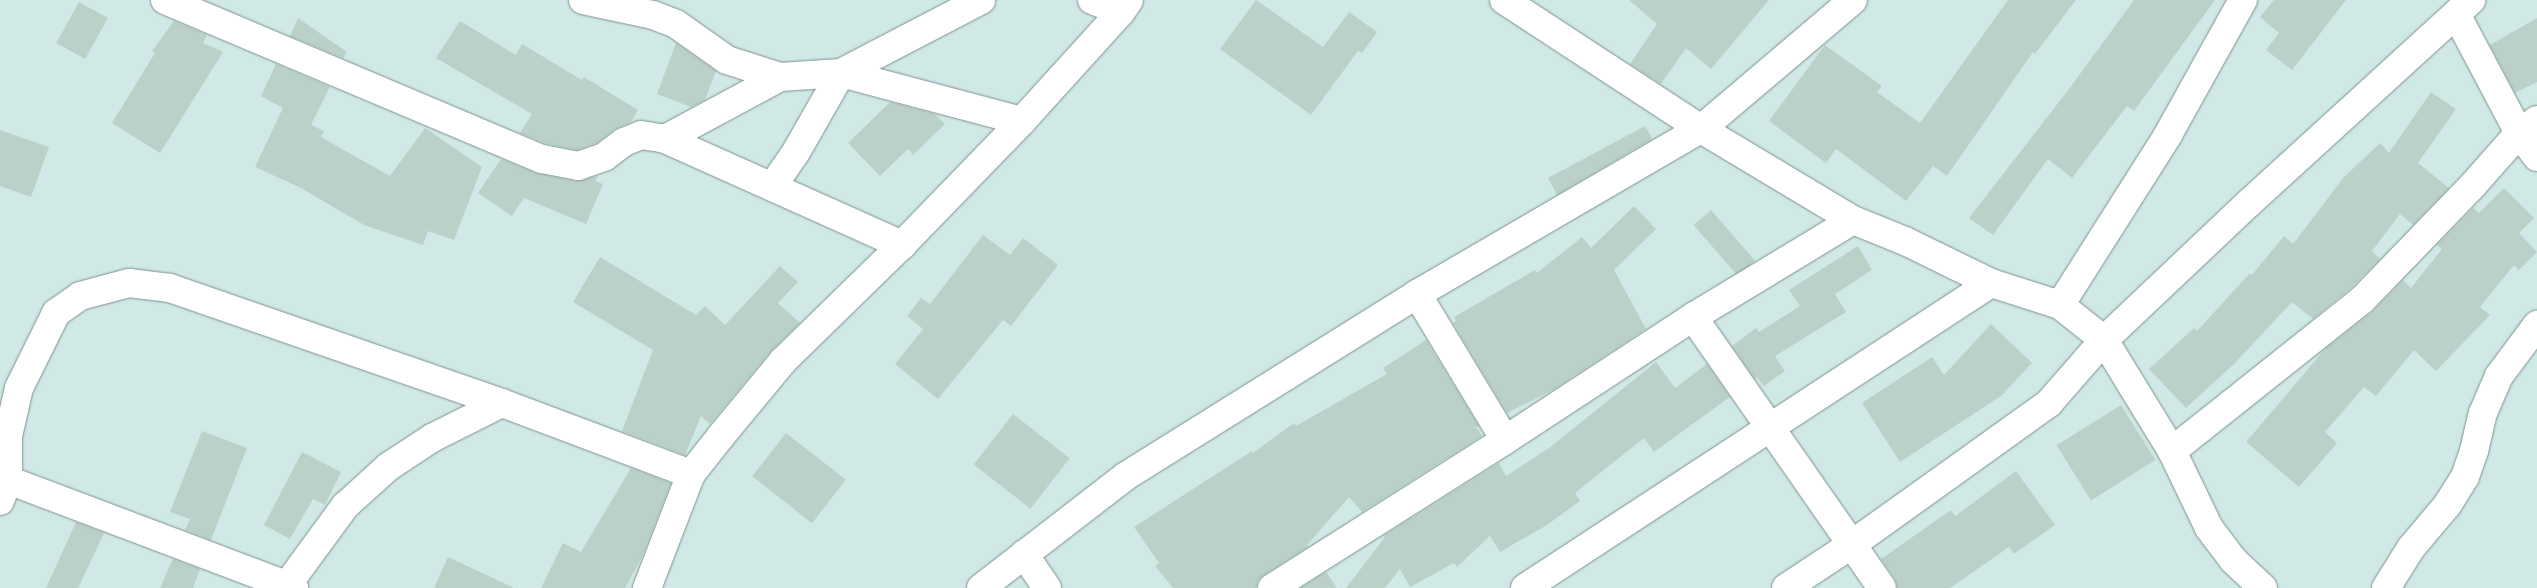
<!DOCTYPE html>
<html>
<head>
<meta charset="utf-8">
<style>
  body { margin:0 }
  #map { position:relative; width:2537px; height:588px; overflow:hidden; background:#d1e9e6; font-family:Spectral,serif }
  div>[style] { position:absolute }
  [style*='--x'] { left:calc(var(--x)*1px); top:calc(var(--y)*1px); width:calc(var(--w)*1px); rotate:calc(var(--a)*1deg) }
  .building>* { inset:0; background:#bbd0c8; transform-origin:0 0 }
  .roads { filter:drop-shadow(0 0 1px #7c9290) drop-shadow(0 0 1px #7c9290) }
  .street>* { height:28px; margin:-14px; padding:0 14px; transform-origin:14px; border-radius:14px; background:#fff }
  .secondary>* { height:28px; margin:-14px; padding:0 14px; transform-origin:14px; border-radius:14px; background:#fff }
  span { translate:-50% -50%; white-space:nowrap; text-align:center; line-height:1.15; -webkit-text-stroke:4px #dff6f4; paint-order:stroke }
</style>
</head>
<body>
<div id="map">
  <div class="building">
    <div style="clip-path:polygon(1256px 0,1323px 47px,1349px 12px,1377px 32px,1362px 53px,1358px 51px,1311px 115px,1220px 49px)"></div>
    <div style="clip-path:polygon(1629px 0,1769px 0,1711px 69px,1686px 48px,1661px 84px,1630px 64px,1657px 24px)"></div>
    <div style="clip-path:polygon(2008px 0,2076px 0,2035px 54px,2033px 52px,1947px 176px,1933px 166px,1906px 201px,1836px 149px,1826px 163px,1769px 121px,1825px 45px,1882px 86px,1877px 92px,1920px 123px)"></div>
    <div style="clip-path:polygon(2134px 0,2215px 0,2134px 111px,2127px 106px,2072px 178px,2048px 159px,1993px 235px,1969px 218px,2069px 89px)"></div>
    <div style="clip-path:polygon(2274px 0,2346px 0,2292px 70px,2266px 50px,2279px 33px,2260px 17px)"></div>
    <div style="left:79px;top:2px;width:33px;height:47px;rotate:29deg"></div>
    <div style="clip-path:polygon(298px 18px,347px 52px,343px 58px,290px 36px)"></div>
    <div style="clip-path:polygon(2537px 18px,2537px 82px,2515px 93px,2490px 45px)"></div>
    <div style="clip-path:polygon(174px 21px,207px 35px,203px 43px,223px 52px,160px 153px,112px 123px,155px 53px,152px 51px)"></div>
    <div style="clip-path:polygon(460px 21px,516px 55px,522px 44px,582px 80px,584px 77px,638px 110px,631px 122px,615px 129px,597px 143px,577px 150px,547px 144px,520px 133px,532px 114px,436px 58px)"></div>
    <div style="clip-path:polygon(676px 43px,716px 71px,705px 100px,691px 107px,657px 94px)"></div>
    <div style="clip-path:polygon(276px 64px,330px 87px,311px 125px,324px 131px,321px 137px,390px 176px,425px 128px,482px 167px,454px 240px,428px 231px,423px 245px,364px 225px,301px 188px,255px 167px,283px 108px,261px 96px)"></div>
    <div style="clip-path:polygon(2431px 92px,2456px 109px,2418px 163px,2449px 188px,2413px 225px,2400px 214px,2372px 251px,2380px 259px,2351px 288px,2313px 319px,2292px 302px,2235px 363px,2186px 408px,2149px 369px,2194px 328px,2197px 331px,2250px 273px,2252px 275px,2284px 236px,2293px 244px,2344px 177px,2380px 143px,2389px 153px)"></div>
    <div style="clip-path:polygon(890px 102px,935px 114px,945px 124px,913px 155px,908px 149px,880px 176px,848px 143px)"></div>
    <div style="clip-path:polygon(1645px 126px,1652px 139px,1557px 195px,1548px 178px)"></div>
    <div style="clip-path:polygon(0 130px,49px 147px,31px 197px,0 186px)"></div>
    <div style="clip-path:polygon(501px 159px,536px 173px,575px 181px,598px 176px,595px 181px,603px 184px,586px 224px,524px 198px,512px 216px,478px 193px)"></div>
    <div style="clip-path:polygon(2504px 188px,2534px 218px,2519px 233px,2537px 252px,2519px 270px,2514px 265px,2480px 307px,2490px 315px,2436px 371px,2414px 350px,2376px 396px,2364px 387px,2325px 432px,2337px 443px,2299px 487px,2246px 442px,2326px 348px,2372px 312px,2403px 280px,2411px 288px,2442px 249px,2437px 245px,2473px 208px,2479px 213px)"></div>
    <div style="clip-path:polygon(1634px 206px,1656px 229px,1614px 270px,1646px 329px,1553px 390px,1507px 413px,1453px 323px,1456px 321px,1454px 317px,1535px 270px,1537px 273px,1582px 237px,1591px 248px)"></div>
    <div style="left:1711px;top:210px;width:67px;height:23px;rotate:49deg"></div>
    <div style="clip-path:polygon(983px 235px,1010px 255px,1023px 238px,1058px 265px,1011px 326px,1003px 320px,938px 399px,895px 364px,923px 329px,907px 316px,921px 298px,930px 304px)"></div>
    <div style="clip-path:polygon(1858px 246px,1872px 270px,1835px 294px,1846px 312px,1775px 356px,1785px 371px,1764px 386px,1757px 377px,1755px 379px,1732px 346px,1756px 328px,1759px 332px,1800px 306px,1789px 290px)"></div>
    <div style="clip-path:polygon(600px 257px,696px 315px,705px 306px,725px 325px,780px 266px,798px 282px,778px 303px,800px 323px,771px 351px,710px 424px,701px 416px,685px 455px,622px 431px,653px 350px,573px 302px)"></div>
    <div style="clip-path:polygon(1991px 324px,2032px 363px,2001px 396px,1900px 462px,1862px 403px,1932px 357px,1944px 375px)"></div>
    <div style="clip-path:polygon(1426px 340px,1479px 426px,1476px 427px,1482px 436px,1362px 512px,1349px 497px,1307px 545px,1308px 547px,1264px 575px,1258px 580px,1256px 588px,1173px 588px,1155px 566px,1159px 563px,1134px 527px,1252px 451px,1253px 453px,1294px 423px,1296px 426px,1387px 374px,1383px 368px)"></div>
    <div style="clip-path:polygon(1656px 362px,1675px 388px,1707px 364px,1730px 397px,1654px 452px,1644px 438px,1575px 493px,1580px 501px,1547px 525px,1500px 552px,1490px 536px,1457px 567px,1454px 563px,1410px 587px,1400px 569px,1385px 588px,1346px 588px,1385px 537px,1383px 536px,1499px 463px,1506px 476px,1549px 448px)"></div>
    <div style="left:2121px;top:405px;width:65px;height:76px;rotate:58deg"></div>
    <div style="left:1013px;top:414px;width:72px;height:64px;rotate:38deg"></div>
    <div style="clip-path:polygon(202px 431px,247px 448px,211px 540px,185px 530px,190px 519px,170px 512px)"></div>
    <div style="left:786px;top:433px;width:76px;height:55px;rotate:38deg"></div>
    <div style="clip-path:polygon(302px 452px,341px 472px,325px 505px,313px 499px,290px 539px,264px 525px)"></div>
    <div style="clip-path:polygon(631px 468px,671px 483px,642px 557px,625px 588px,541px 588px,563px 543px,581px 552px)"></div>
    <div style="clip-path:polygon(2016px 471px,2055px 525px,2014px 554px,2009px 547px,1950px 588px,1897px 588px,1895px 579px,1881px 559px,1951px 510px,1955px 516px)"></div>
    <div style="clip-path:polygon(76px 522px,104px 533px,78px 588px,46px 588px)"></div>
    <div style="clip-path:polygon(448px 557px,514px 588px,434px 588px)"></div>
    <div style="clip-path:polygon(173px 559px,200px 569px,193px 588px,160px 588px)"></div>
    <div style="clip-path:polygon(1326px 572px,1337px 588px,1301px 588px)"></div>
  </div>
  <div class="roads">
    <div class="street">
      <div style="--x:165;--y:0;--w:409;--a:22.9"></div>
      <div style="--x:542;--y:159;--w:37;--a:11"></div>
      <div style="--x:578;--y:166;--w:28;--a:-19"></div>
      <div style="--x:604;--y:157;--w:25;--a:-37"></div>
      <div style="--x:624;--y:142;--w:18;--a:-22"></div>
      <div style="--x:641;--y:135;--w:24;--a:9"></div>
      <div style="--x:665;--y:139;--w:260;--a:24.1"></div>
      <div style="--x:583;--y:0;--w:72;--a:12.1"></div>
      <div style="--x:653;--y:15;--w:25;--a:21"></div>
      <div style="--x:676;--y:24;--w:62;--a:35.2"></div>
      <div style="--x:727;--y:60;--w:56;--a:17.8"></div>
      <div style="--x:780;--y:77;--w:61;--a:-3.8"></div>
      <div style="--x:841;--y:73;--w:187;--a:14.9"></div>
      <div style="--x:1092;--y:0;--w:31;--a:22"></div>
      <div style="--x:1504;--y:0;--w:235;--a:33.2"></div>
      <div style="--x:1701;--y:129;--w:177;--a:30.9"></div>
      <div style="--x:1853;--y:220;--w:56;--a:22"></div>
      <div style="--x:1905;--y:241;--w:96;--a:26"></div>
      <div style="--x:1991;--y:283;--w:72;--a:17.7"></div>
      <div style="--x:2243;--y:0;--w:154;--a:119.1"></div>
      <div style="--x:2168;--y:135;--w:201;--a:122.4"></div>
      <div style="--x:2060;--y:305;--w:56;--a:38.5"></div>
      <div style="--x:2104;--y:340;--w:130;--a:58.5"></div>
      <div style="--x:2172;--y:451;--w:85;--a:64.3"></div>
      <div style="--x:2209;--y:528;--w:40;--a:53"></div>
      <div style="--x:2233;--y:560;--w:41;--a:43"></div>
      <div style="--x:2456;--y:14;--w:135;--a:62.1"></div>
      <div style="--x:2519;--y:133;--w:30;--a:53"></div>
      <div style="--x:665;--y:139;--w:131;--a:-28.3"></div>
      <div style="--x:772;--y:187;--w:42;--a:-55.6"></div>
      <div style="--x:796;--y:152;--w:91;--a:-60.3"></div>
      <div style="--x:841;--y:73;--w:158;--a:-27.5"></div>
      <div style="--x:1417;--y:294;--w:170;--a:58.9"></div>
      <div style="--x:1693;--y:317;--w:330;--a:55.1"></div>
      <div style="--x:2172;--y:451;--w:243;--a:-38.5"></div>
      <div style="--x:2362;--y:300;--w:161;--a:-46"></div>
      <div style="--x:2474;--y:184;--w:68;--a:-48.6"></div>
      <div style="--x:2519;--y:133;--w:22;--a:-36"></div>
      <div style="--x:8;--y:480;--w:44;--a:-90"></div>
      <div style="--x:8;--y:436;--w:49;--a:-77.1"></div>
      <div style="--x:19;--y:388;--w:84;--a:-63.7"></div>
      <div style="--x:56;--y:313;--w:29;--a:-35"></div>
      <div style="--x:80;--y:296;--w:51;--a:-14.9"></div>
      <div style="--x:129;--y:283;--w:41;--a:7"></div>
      <div style="--x:170;--y:288;--w:351;--a:19.1"></div>
      <div style="--x:0;--y:501;--w:22;--a:-69"></div>
      <div style="--x:8;--y:480;--w:306;--a:20.7"></div>
      <div style="--x:1024;--y:554;--w:41;--a:55.9"></div>
      <div style="--x:285;--y:588;--w:102;--a:-53.8"></div>
      <div style="--x:345;--y:506;--w:58;--a:-42.2"></div>
      <div style="--x:388;--y:467;--w:53;--a:-33.4"></div>
      <div style="--x:432;--y:438;--w:78;--a:-26.6"></div>
      <div style="--x:502;--y:403;--w:202;--a:20.6"></div>
      <div style="--x:981;--y:588;--w:183;--a:-37.7"></div>
      <div style="--x:1126;--y:476;--w:343;--a:-32"></div>
      <div style="--x:1417;--y:294;--w:328;--a:-30.2"></div>
      <div style="--x:1701;--y:129;--w:199;--a:-40.3"></div>
      <div style="--x:1272;--y:588;--w:276;--a:-32.4"></div>
      <div style="--x:1505;--y:440;--w:225;--a:-33.2"></div>
      <div style="--x:1693;--y:317;--w:187;--a:-31.2"></div>
      <div style="--x:1525;--y:588;--w:557;--a:-33.21"></div>
      <div style="--x:1786;--y:588;--w:78;--a:-33.5"></div>
      <div style="--x:1851;--y:545;--w:244;--a:-35.6"></div>
      <div style="--x:2049;--y:403;--w:84;--a:-48.9"></div>
      <div style="--x:2104;--y:340;--w:199;--a:-43.4"></div>
      <div style="--x:2249;--y:203;--w:301;--a:-42.4"></div>
      <div style="--x:2386;--y:588;--w:47;--a:-58"></div>
      <div style="--x:2411;--y:548;--w:57;--a:-49.9"></div>
      <div style="--x:2448;--y:504;--w:32;--a:-58"></div>
      <div style="--x:2465;--y:477;--w:28;--a:-71"></div>
      <div style="--x:2474;--y:451;--w:39;--a:-77"></div>
      <div style="--x:2483;--y:413;--w:40;--a:-66.6"></div>
      <div style="--x:2499;--y:376;--w:64;--a:-53.3"></div>
    </div>
    <div class="secondary">
      <div style="--x:647;--y:588;--w:122;--a:-68.9"></div>
      <div style="--x:691;--y:474;--w:48;--a:-51.7"></div>
      <div style="--x:721;--y:436;--w:97;--a:-50.4"></div>
      <div style="--x:783;--y:361;--w:166;--a:-44.3"></div>
      <div style="--x:902;--y:245;--w:173;--a:-45.9"></div>
      <div style="--x:1022;--y:121;--w:147;--a:-47.8"></div>
      <div style="--x:1121;--y:12;--w:14;--a:-56"></div>
    </div>
  </div>
</div>
</body>
</html>
